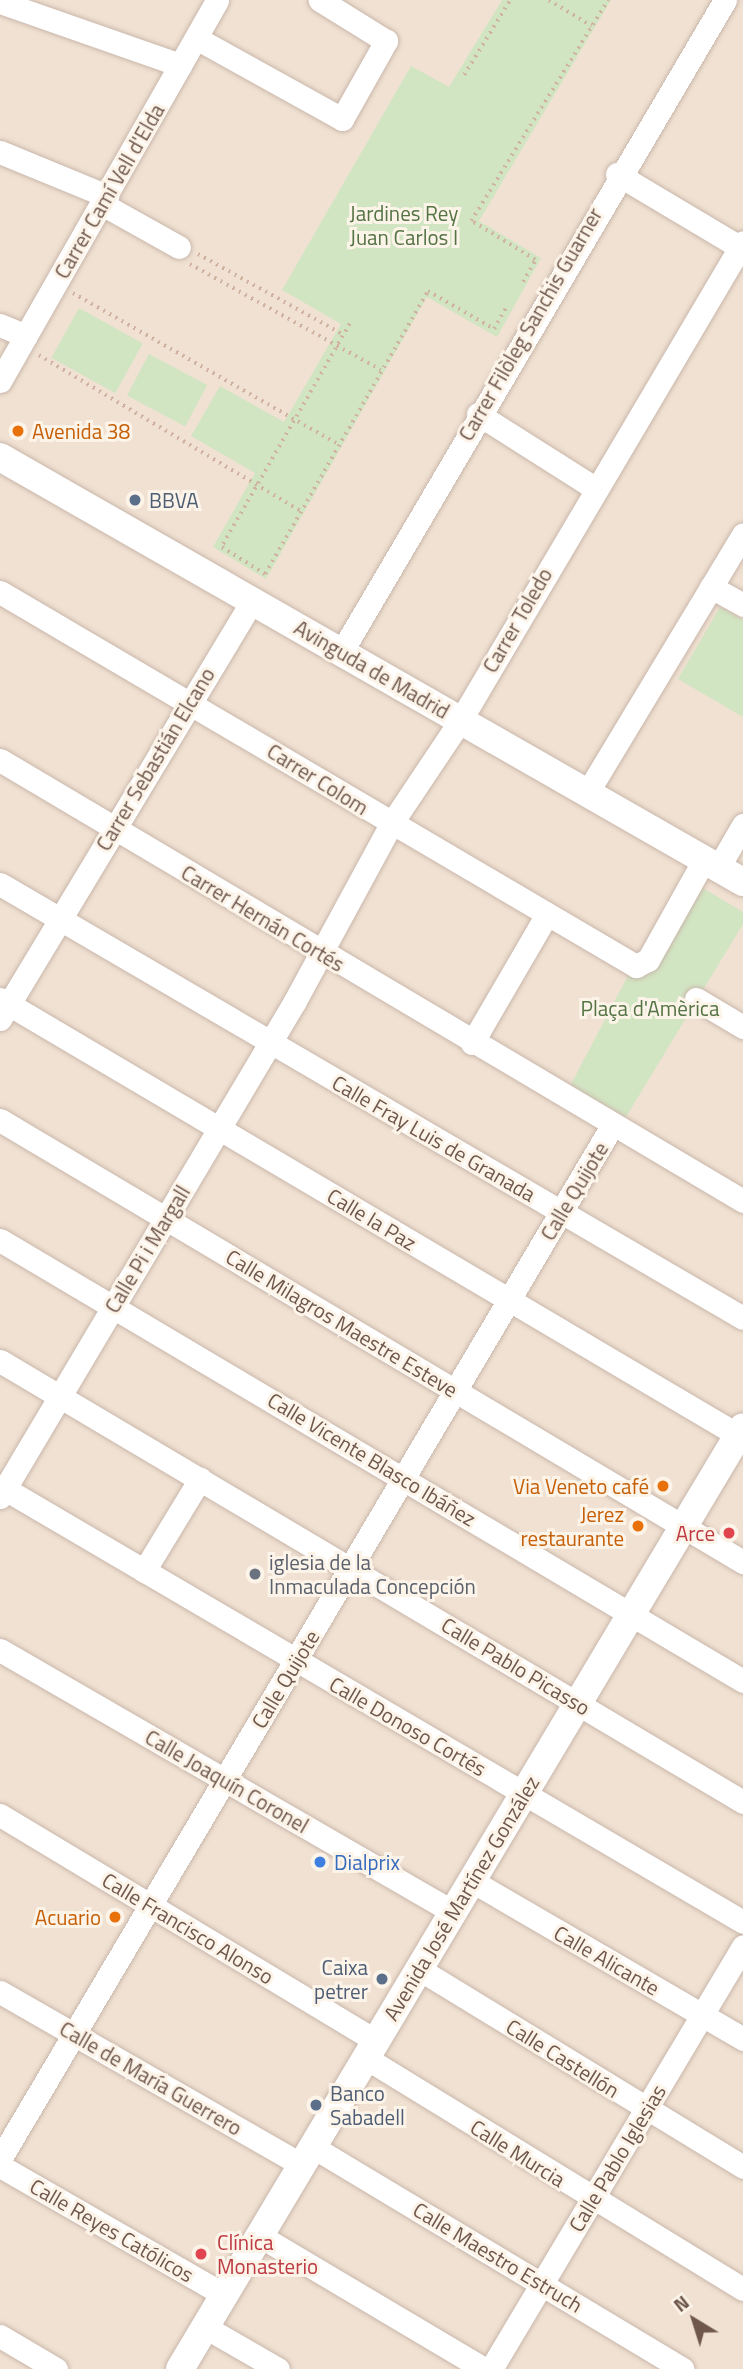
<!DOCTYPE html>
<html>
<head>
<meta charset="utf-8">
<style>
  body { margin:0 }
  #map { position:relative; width:743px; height:2369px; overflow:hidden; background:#faf0e3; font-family:"Titillium Web",sans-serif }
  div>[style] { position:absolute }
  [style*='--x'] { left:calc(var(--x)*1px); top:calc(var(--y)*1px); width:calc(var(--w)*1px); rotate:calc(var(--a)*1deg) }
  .residential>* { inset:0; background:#f0e1d2; transform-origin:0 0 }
  .green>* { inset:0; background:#d2e5c3; transform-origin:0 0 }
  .path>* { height:3.5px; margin-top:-1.75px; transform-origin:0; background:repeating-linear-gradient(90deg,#d0b2a1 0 2px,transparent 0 7px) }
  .roads { filter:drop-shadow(0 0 2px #c9b7ab) drop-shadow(0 0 2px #c9b7ab) }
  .minor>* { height:23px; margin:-11.5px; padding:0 11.5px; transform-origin:11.5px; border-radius:11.5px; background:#fff }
  .tertiary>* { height:28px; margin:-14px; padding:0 14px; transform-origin:14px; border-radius:14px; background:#fff }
  .dots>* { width:19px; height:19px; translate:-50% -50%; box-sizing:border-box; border:4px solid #fdf4e9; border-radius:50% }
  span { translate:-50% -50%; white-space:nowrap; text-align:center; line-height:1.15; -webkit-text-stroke:6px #fdf4e9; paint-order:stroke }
  .street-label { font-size:21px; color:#6f574c }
  .park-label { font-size:21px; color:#547445 }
  .food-label { font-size:21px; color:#c56008 }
  .left { translate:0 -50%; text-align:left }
  .right { translate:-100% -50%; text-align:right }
  .service-label { font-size:21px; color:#4e5e75 }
  .health-label { font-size:21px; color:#be3a42 }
  .worship-label { font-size:21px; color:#5b616d }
  .shop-label { font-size:21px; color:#366cbe }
  .north { position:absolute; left:659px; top:2285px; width:70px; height:70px; -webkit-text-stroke:5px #fdf4e9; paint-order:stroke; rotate:322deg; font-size:19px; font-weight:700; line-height:28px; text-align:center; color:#6f574c }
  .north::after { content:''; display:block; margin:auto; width:24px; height:32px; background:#6f574c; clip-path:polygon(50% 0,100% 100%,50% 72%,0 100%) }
</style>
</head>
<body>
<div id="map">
  <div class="residential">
    <div style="left:0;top:0;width:743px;height:2369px"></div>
  </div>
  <div class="green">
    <div style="clip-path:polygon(502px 0,611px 0,479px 221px,541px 258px,497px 337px,427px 297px,266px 579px,213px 547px,255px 473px,191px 436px,220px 386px,284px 422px,341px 324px,282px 290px,411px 66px,449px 87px)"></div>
    <div style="left:79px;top:308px;width:73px;height:57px;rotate:29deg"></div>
    <div style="left:149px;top:354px;width:66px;height:47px;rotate:28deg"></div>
    <div style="clip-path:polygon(720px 607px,743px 620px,743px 717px,678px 679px)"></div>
    <div style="clip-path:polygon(701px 887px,743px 912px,743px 924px,626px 1117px,570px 1086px,630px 972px)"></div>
  </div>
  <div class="path">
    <div style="--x:549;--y:0;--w:50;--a:31.2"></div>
    <div style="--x:464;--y:75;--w:88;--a:-58.5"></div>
    <div style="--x:198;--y:254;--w:167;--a:29"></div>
    <div style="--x:190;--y:264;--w:218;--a:29"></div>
    <div style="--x:523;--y:282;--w:25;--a:-61"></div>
    <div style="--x:535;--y:260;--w:75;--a:-148.6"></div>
    <div style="--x:471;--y:221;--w:260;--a:-58.2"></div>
    <div style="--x:73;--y:293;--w:306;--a:29.7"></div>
    <div style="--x:350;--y:324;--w:257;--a:119.9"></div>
    <div style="--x:222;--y:547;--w:51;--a:32.1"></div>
    <div style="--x:265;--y:574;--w:327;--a:-60.1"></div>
    <div style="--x:428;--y:291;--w:76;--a:29.9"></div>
    <div style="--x:494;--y:329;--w:26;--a:-61"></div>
    <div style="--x:39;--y:355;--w:306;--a:30.8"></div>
  </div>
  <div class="roads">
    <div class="minor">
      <div style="--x:0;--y:2;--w:191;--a:19.3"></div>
      <div style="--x:196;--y:38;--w:167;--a:29"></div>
      <div style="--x:342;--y:119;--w:90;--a:-60.6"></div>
      <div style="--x:386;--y:41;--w:78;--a:-148.2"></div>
      <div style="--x:0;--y:152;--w:116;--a:22.4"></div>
      <div style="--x:617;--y:174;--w:147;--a:30.8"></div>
      <div style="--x:102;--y:204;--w:88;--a:29.2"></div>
      <div style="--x:0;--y:325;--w:28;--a:23"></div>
      <div style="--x:0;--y:381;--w:438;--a:-60.3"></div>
      <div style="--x:478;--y:414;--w:136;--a:32.4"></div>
      <div style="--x:711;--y:587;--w:37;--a:29"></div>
      <div style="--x:0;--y:592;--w:738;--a:30.46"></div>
      <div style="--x:636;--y:966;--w:13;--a:-27"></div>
      <div style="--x:648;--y:960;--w:115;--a:-60.8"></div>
      <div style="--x:342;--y:651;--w:755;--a:-59.53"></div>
      <div style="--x:0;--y:760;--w:864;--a:30.69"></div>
      <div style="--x:587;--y:793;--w:302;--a:-58.9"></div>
      <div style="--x:718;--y:868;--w:50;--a:-59.8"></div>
      <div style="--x:0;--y:884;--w:860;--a:30.29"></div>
      <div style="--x:0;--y:999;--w:863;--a:30.58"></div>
      <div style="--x:696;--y:999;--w:55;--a:30.8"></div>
      <div style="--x:0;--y:1019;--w:488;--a:-58.9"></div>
      <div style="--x:472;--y:1043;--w:149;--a:-59.8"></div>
      <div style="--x:0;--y:1120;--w:865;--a:30.75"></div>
      <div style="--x:0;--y:1240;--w:864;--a:30.69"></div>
      <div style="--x:0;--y:1361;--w:864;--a:30.69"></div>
      <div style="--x:0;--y:1486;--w:861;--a:30.4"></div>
      <div style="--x:0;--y:1497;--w:577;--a:-59.26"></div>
      <div style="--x:295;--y:1001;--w:201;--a:-61.5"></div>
      <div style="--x:391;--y:824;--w:124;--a:-56.2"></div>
      <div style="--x:460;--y:721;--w:556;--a:-59.42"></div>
      <div style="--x:144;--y:1571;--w:108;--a:-58.7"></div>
      <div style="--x:0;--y:1650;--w:523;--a:30.04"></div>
      <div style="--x:0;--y:1815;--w:439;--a:31"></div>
      <div style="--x:472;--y:1881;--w:314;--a:30.2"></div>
      <div style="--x:419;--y:1969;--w:380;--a:31.4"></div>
      <div style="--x:0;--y:1992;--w:348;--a:29.8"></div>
      <div style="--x:366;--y:2058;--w:442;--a:31.5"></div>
      <div style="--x:313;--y:2147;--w:431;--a:31"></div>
      <div style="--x:0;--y:2159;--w:1201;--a:-59.36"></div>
      <div style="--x:0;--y:2166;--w:258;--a:29.9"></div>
      <div style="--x:260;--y:2236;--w:261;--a:30.7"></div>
      <div style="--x:205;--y:2327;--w:84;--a:29.9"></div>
      <div style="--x:0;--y:2336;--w:65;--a:30.5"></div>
      <div style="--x:491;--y:2369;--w:492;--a:-59.2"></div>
    </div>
    <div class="tertiary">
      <div style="--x:0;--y:457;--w:856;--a:29.77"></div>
      <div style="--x:180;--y:2369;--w:1097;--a:-59.13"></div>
    </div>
  </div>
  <div class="dots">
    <div style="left:18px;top:431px;background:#e8710a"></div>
    <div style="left:135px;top:500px;background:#5c6f8a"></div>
    <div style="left:663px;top:1486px;background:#e8710a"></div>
    <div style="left:638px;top:1526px;background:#e8710a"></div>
    <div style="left:729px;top:1533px;background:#e0444e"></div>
    <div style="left:255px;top:1574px;background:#6b7280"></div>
    <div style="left:320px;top:1862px;background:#3f7fe0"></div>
    <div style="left:115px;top:1917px;background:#e8710a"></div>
    <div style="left:382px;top:1979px;background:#5c6f8a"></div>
    <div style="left:316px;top:2105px;background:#5c6f8a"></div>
    <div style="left:201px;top:2254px;background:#e0444e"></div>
  </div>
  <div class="street-label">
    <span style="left:109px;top:191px;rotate:-60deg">Carrer Camí Vell d'Elda</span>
    <span style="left:530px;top:324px;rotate:-60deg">Carrer Filòleg Sanchis Guarner</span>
    <span style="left:517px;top:620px;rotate:-60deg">Carrer Toledo</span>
    <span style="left:372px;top:669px;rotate:30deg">Avinguda de Madrid</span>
    <span style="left:155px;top:759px;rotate:-59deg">Carrer Sebastián Elcano</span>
    <span style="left:318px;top:779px;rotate:32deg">Carrer Colom</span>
    <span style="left:263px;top:918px;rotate:31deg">Carrer Hernán Cortés</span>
    <span style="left:434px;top:1138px;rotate:30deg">Calle Fray Luis de Granada</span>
    <span style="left:574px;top:1191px;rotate:-59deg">Calle Quijote</span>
    <span style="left:372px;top:1219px;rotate:31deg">Calle la Paz</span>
    <span style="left:147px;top:1249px;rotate:-59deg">Calle Pi i Margall</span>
    <span style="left:342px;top:1323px;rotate:31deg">Calle Milagros Maestre Esteve</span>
    <span style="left:372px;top:1459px;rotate:31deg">Calle Vicente Blasco Ibáñez</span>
    <span style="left:516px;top:1666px;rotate:31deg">Calle Pablo Picasso</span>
    <span style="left:285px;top:1679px;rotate:-59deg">Calle Quijote</span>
    <span style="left:408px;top:1726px;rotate:30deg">Calle Donoso Cortés</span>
    <span style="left:227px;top:1781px;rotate:30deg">Calle Joaquín Coronel</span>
    <span style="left:461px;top:1898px;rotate:-59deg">Avenida José Martínez González</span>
    <span style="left:188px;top:1928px;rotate:31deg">Calle Francisco Alonso</span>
    <span style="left:607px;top:1960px;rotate:30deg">Calle Alicante</span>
    <span style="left:563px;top:2058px;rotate:32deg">Calle Castellón</span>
    <span style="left:151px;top:2078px;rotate:30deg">Calle de María Guerrero</span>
    <span style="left:518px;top:2153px;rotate:32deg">Calle Murcia</span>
    <span style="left:617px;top:2158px;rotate:-59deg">Calle Pablo Iglesias</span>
    <span style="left:112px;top:2230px;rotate:30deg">Calle Reyes Católicos</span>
    <span style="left:498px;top:2257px;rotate:31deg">Calle Maestro Estruch</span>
  </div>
  <div class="park-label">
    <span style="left:404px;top:225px">Jardines Rey<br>Juan Carlos I</span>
    <span style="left:650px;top:1008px">Plaça d'Amèrica</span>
  </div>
  <div class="food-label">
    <span class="left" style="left:32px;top:431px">Avenida 38</span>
    <span class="right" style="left:649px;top:1486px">Via Veneto café</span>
    <span class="right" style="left:624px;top:1526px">Jerez<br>restaurante</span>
    <span class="right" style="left:101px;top:1917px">Acuario</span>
  </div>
  <div class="service-label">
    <span class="left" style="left:149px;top:500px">BBVA</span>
    <span class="right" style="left:368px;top:1979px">Caixa<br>petrer</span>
    <span class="left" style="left:330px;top:2105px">Banco<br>Sabadell</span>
  </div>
  <div class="health-label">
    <span class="right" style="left:715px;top:1533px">Arce</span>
    <span class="left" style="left:217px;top:2254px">Clínica<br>Monasterio</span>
  </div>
  <div class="worship-label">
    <span class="left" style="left:269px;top:1574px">iglesia de la<br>Inmaculada Concepción</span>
  </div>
  <div class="shop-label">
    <span class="left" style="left:334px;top:1862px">Dialprix</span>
  </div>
  <div class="north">N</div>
</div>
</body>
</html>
